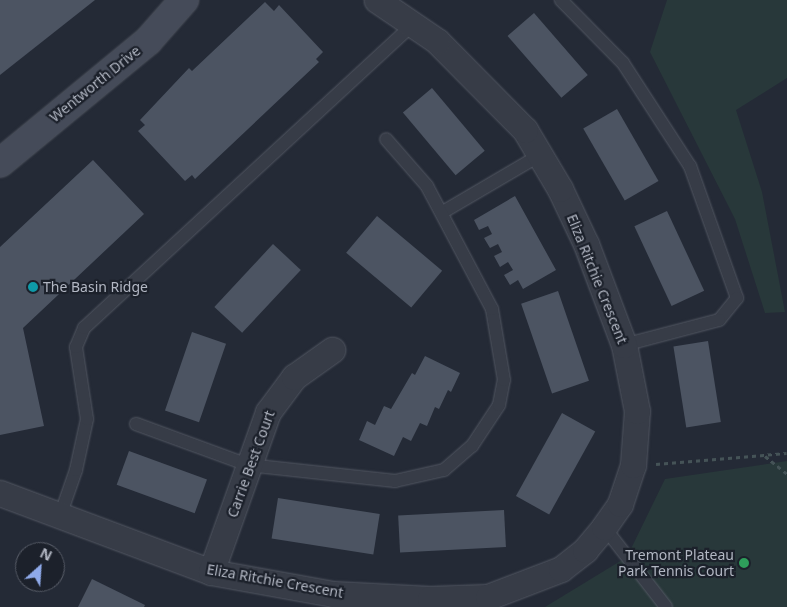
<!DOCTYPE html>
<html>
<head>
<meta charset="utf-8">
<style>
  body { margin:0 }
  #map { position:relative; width:787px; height:607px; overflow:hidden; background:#242a36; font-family:"Noto Sans",sans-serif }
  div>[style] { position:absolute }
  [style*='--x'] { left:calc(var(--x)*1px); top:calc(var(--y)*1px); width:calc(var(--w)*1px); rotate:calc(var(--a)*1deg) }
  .green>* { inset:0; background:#28383a }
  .building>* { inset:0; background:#4c5462; transform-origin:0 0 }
  .path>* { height:3px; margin-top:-1.5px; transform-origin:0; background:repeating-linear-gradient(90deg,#455357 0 4px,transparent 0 8px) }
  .roads { filter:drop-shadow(0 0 1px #525762) drop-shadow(0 0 1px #525762) }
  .lane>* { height:12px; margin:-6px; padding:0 6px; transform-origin:6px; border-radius:6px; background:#373c47 }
  .street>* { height:25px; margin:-12.5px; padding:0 12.5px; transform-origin:12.5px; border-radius:12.5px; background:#373c47 }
  .secondary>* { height:28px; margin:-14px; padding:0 14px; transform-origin:14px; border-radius:14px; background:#454b59 }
  .dots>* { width:14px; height:14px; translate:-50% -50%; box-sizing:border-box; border:2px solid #1c212b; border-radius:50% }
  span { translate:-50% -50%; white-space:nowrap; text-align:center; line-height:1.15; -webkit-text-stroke:4.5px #1c212b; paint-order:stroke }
  .street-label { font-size:14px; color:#b2b7c3 }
  .poi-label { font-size:14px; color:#b2b7c3 }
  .left { translate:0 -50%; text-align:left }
  .right { translate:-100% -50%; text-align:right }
  .north { position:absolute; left:15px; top:542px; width:50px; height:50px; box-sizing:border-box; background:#1c212b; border:1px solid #585d68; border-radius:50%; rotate:26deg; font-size:14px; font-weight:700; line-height:20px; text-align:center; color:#b2b7c3 }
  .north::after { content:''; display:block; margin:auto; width:18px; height:22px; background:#8faaea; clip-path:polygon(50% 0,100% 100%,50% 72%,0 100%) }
</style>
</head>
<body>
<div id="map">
  <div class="green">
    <div style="clip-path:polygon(667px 0,787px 0,787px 78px,736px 110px,762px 192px,785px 312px,765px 313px,735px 219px,650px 52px)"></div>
    <div style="clip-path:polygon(787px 461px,787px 607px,545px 607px,627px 557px,665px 479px)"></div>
  </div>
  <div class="building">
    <div style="clip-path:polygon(0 0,95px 0,0 75px)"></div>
    <div style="clip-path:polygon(265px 2px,274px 11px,279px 5px,323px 52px,316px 59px,319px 62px,195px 179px,192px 175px,185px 181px,138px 131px,145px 125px,140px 120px,189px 68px,192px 71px)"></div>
    <div style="left:534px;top:13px;width:82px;height:35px;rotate:49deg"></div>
    <div style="left:432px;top:88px;width:82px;height:38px;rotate:50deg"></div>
    <div style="left:617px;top:109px;width:83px;height:39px;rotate:60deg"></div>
    <div style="clip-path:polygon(93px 160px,144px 214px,23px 328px,44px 426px,0 435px,0 247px)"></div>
    <div style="clip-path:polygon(515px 196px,556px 270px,523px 289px,518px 280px,510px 285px,504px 275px,513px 270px,508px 262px,500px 267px,494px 256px,502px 252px,498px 244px,490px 248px,484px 238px,492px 234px,488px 226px,479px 230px,474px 220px)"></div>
    <div style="left:667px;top:211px;width:88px;height:36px;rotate:65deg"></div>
    <div style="left:377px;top:216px;width:85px;height:48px;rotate:40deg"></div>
    <div style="left:273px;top:244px;width:38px;height:86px;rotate:43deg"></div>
    <div style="left:558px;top:291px;width:95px;height:39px;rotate:71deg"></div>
    <div style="left:192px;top:332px;width:36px;height:83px;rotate:19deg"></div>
    <div style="left:708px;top:341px;width:82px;height:35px;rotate:81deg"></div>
    <div style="clip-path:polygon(425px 356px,460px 373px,451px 392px,448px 390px,439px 409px,435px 407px,427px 426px,420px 423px,411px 441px,403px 437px,394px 456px,359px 440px,367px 421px,375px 425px,384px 406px,391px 409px,412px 373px,415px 375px)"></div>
    <div style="left:562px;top:413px;width:38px;height:95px;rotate:29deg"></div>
    <div style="left:129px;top:451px;width:83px;height:36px;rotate:20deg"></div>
    <div style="left:278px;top:498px;width:103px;height:41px;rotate:9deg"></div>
    <div style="left:504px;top:510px;width:37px;height:106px;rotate:87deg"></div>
    <div style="clip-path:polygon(92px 579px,145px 605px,144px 607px,78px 607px)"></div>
  </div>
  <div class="path">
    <div style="--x:765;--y:456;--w:28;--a:39"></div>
    <div style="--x:656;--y:464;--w:131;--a:-4.8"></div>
  </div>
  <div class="roads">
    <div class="lane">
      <div style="--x:561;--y:0;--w:88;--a:45.5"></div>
      <div style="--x:623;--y:63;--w:123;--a:57"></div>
      <div style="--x:690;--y:166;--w:140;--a:70.4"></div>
      <div style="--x:737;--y:298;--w:28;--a:129"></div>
      <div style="--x:719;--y:320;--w:98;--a:165.3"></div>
      <div style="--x:443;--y:212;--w:113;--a:-30.4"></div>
      <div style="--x:136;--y:424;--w:119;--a:20.1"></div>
      <div style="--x:248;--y:465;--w:148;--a:6.2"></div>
      <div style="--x:395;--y:481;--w:50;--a:-12.7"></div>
      <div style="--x:444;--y:470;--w:37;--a:-41"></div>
      <div style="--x:472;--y:446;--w:49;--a:-56.6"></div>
      <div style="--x:499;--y:405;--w:25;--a:-79"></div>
      <div style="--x:504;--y:380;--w:72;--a:-99.6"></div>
      <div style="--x:492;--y:309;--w:139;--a:-117.9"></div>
      <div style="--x:427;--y:186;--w:62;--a:-131.1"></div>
      <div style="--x:60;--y:516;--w:49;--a:-70.8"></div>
      <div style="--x:76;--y:470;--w:52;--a:-77.8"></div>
      <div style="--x:87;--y:419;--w:73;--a:-98.7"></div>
      <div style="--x:76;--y:347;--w:21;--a:-67"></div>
      <div style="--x:84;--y:328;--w:448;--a:-42.7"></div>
      <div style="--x:604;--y:527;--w:101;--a:52.2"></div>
    </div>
    <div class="street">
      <div style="--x:0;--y:493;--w:225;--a:20.5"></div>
      <div style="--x:211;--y:572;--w:124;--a:10.2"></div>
      <div style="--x:333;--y:594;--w:97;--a:3"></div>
      <div style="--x:430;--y:599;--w:58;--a:-2"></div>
      <div style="--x:488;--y:597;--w:78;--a:-21"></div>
      <div style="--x:561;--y:569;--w:31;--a:-38"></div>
      <div style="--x:585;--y:550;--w:30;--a:-50"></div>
      <div style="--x:604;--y:527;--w:28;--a:-55"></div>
      <div style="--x:620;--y:504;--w:41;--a:-71.6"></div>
      <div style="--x:633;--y:465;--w:54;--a:-85.8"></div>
      <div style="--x:637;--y:411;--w:67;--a:-101.1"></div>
      <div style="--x:624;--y:345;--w:108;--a:-110.6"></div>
      <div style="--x:586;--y:244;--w:61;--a:-115.3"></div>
      <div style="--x:560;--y:189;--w:69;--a:-120.7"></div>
      <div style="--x:525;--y:130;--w:125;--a:-134.7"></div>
      <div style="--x:437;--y:41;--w:73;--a:-145.7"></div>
      <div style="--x:211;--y:572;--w:170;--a:-70.4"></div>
      <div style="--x:268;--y:412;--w:44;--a:-53.4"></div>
      <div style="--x:294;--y:377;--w:47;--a:-35.4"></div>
    </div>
    <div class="secondary">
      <div style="--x:0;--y:163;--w:192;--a:-39.5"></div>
      <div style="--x:148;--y:41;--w:55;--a:-48.7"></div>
    </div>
  </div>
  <div class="dots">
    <div style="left:33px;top:287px;background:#0f9aa8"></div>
    <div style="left:744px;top:563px;background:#2e9e5b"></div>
  </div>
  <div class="street-label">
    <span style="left:95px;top:84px;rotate:-39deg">Wentworth Drive</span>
    <span style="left:597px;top:279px;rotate:68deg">Eliza Ritchie Crescent</span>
    <span style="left:251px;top:464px;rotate:-70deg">Carrie Best Court</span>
    <span style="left:275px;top:581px;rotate:10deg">Eliza Ritchie Crescent</span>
  </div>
  <div class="poi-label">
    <span class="left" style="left:43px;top:287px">The Basin Ridge</span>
    <span class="right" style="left:734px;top:563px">Tremont Plateau<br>Park Tennis Court</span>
  </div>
  <div class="north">N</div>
</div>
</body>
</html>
